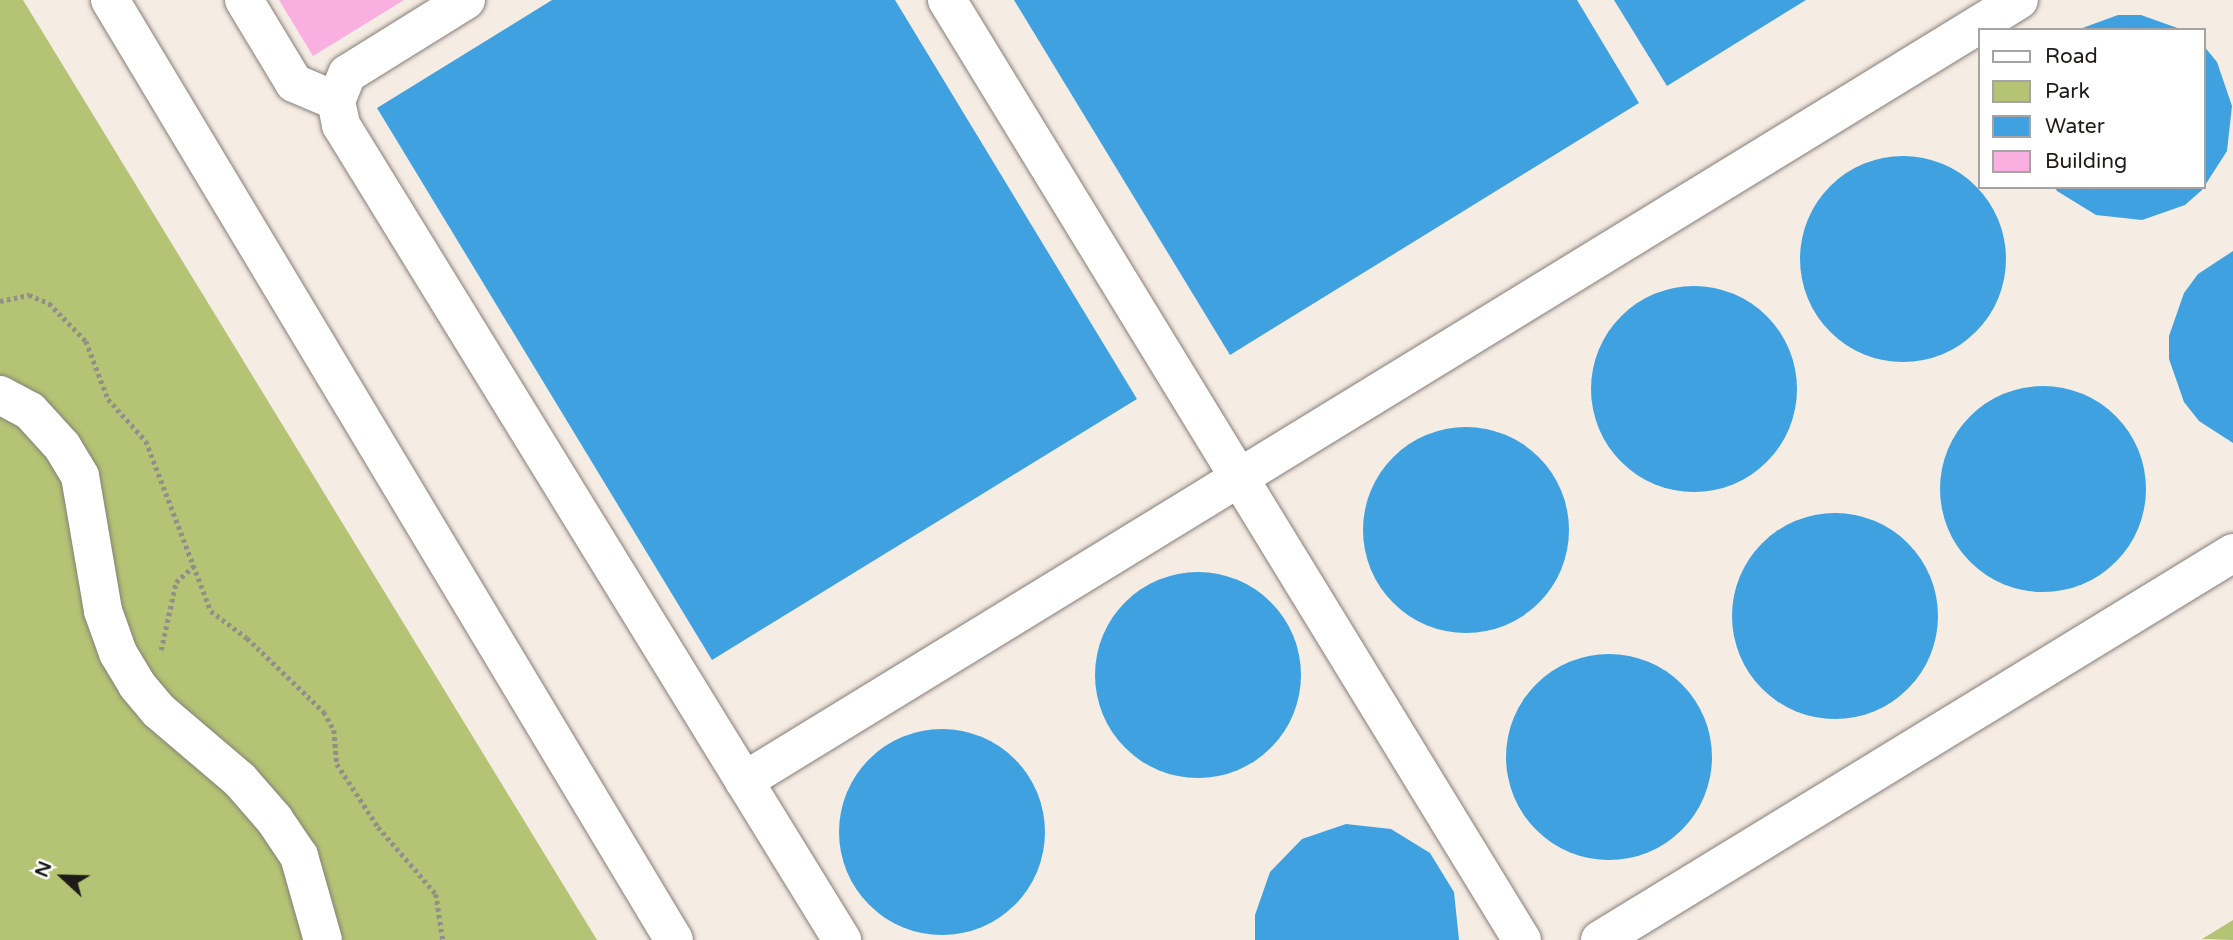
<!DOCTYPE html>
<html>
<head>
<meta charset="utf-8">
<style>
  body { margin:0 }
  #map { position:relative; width:2233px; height:940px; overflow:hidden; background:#f5ece4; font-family:"Varela Round",sans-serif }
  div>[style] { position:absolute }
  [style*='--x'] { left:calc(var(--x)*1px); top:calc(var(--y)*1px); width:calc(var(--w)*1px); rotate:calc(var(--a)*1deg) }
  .green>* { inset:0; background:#b4c474 }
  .water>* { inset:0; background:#3fa1e0 }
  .round { border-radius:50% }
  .building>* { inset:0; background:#f9b0e0 }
  .path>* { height:4.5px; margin-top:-2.25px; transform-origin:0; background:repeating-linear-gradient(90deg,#948e88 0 3.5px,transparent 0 7px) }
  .roads { filter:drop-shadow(0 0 2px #877e77) drop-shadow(0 0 2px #877e77) }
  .minor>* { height:38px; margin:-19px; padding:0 19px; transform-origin:19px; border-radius:19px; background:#fff }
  span { translate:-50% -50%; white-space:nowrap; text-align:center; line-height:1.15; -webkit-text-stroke:7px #fff; paint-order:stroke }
  .legend { position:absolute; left:1978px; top:28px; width:228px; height:161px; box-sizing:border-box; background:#fff; border:2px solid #a5a4a3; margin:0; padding:9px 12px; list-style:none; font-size:21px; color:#1e1b18 }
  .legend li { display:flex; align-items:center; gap:14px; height:35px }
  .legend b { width:35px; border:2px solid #a5a4a3 }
  .north { position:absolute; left:28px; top:842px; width:70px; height:70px; -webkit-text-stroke:5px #fff; paint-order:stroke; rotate:292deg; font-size:19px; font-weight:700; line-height:28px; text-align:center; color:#1e1b18 }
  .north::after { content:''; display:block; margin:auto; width:24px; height:32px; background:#1e1b18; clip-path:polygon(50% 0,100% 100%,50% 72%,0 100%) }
</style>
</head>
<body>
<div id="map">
  <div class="green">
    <div style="clip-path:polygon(0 0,23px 0,597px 940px,0 940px)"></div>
    <div style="clip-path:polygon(2233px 920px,2233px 940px,2202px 939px)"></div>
  </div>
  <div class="water">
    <div style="clip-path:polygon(552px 0,895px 0,1137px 399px,712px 660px,377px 108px)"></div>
    <div style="clip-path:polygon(1014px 0,1577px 0,1639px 103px,1230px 355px)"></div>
    <div style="clip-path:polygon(1614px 0,1806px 0,1667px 86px)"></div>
    <div style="clip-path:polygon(2118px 15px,2141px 15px,2183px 30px,2077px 30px)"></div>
    <div style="clip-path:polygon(2203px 45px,2217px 62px,2232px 106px,2227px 151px,2202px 190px,2185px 205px,2142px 220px,2096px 215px,2057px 191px,2054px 187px,2203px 187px)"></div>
    <div class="round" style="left:1800px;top:156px;width:206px;height:206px"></div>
    <div style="clip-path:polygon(2233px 251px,2233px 443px,2199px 421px,2184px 402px,2169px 359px,2169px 336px,2184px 293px,2198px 274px)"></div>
    <div class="round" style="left:1591px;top:286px;width:206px;height:206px"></div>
    <div class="round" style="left:1940px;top:386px;width:206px;height:206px"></div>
    <div class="round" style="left:1363px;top:427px;width:206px;height:206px"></div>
    <div class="round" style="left:1732px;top:513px;width:206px;height:206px"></div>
    <div class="round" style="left:1095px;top:572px;width:206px;height:206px"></div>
    <div class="round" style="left:1506px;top:654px;width:206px;height:206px"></div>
    <div class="round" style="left:839px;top:729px;width:206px;height:206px"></div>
    <div style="clip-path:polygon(1346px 824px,1391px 829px,1430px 853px,1454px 892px,1459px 940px,1255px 940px,1255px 915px,1270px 872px,1302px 839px)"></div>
  </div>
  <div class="building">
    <div style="clip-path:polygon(279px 0,404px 0,313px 56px)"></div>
  </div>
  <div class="path">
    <div style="--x:0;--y:301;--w:30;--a:-12"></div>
    <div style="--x:29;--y:295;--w:22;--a:22"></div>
    <div style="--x:49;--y:303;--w:53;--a:45.8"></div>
    <div style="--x:86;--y:341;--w:62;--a:69.2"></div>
    <div style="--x:108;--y:399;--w:57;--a:47.9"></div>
    <div style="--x:146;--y:441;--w:182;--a:69.1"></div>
    <div style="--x:211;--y:611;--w:45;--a:36.9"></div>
    <div style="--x:247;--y:638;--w:107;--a:43.9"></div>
    <div style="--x:324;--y:712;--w:21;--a:61"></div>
    <div style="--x:334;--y:730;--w:34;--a:85"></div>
    <div style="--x:337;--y:764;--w:75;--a:56.9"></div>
    <div style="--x:378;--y:827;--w:89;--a:49.1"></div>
    <div style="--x:436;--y:894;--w:47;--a:81.3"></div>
    <div style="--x:161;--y:650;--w:70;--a:-77.6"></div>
    <div style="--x:176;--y:582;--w:24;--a:-42"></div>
  </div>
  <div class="roads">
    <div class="minor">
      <div style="--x:110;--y:0;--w:1096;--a:59.04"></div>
      <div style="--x:244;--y:0;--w:97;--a:58.9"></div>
      <div style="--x:294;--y:83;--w:46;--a:23.2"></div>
      <div style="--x:466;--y:0;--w:140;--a:148.1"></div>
      <div style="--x:347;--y:74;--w:29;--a:112"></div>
      <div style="--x:336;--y:101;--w:25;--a:78"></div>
      <div style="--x:341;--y:125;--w:957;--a:58.42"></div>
      <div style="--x:947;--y:0;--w:1102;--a:58.55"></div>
      <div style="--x:0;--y:395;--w:34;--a:28"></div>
      <div style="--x:30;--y:411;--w:47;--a:47.6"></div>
      <div style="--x:62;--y:446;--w:35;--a:59"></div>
      <div style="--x:80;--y:476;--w:137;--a:80.3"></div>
      <div style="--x:103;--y:611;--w:45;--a:70.3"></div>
      <div style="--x:118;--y:653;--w:37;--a:59"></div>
      <div style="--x:137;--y:685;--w:34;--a:50"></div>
      <div style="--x:159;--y:711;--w:106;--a:40.4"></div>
      <div style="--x:240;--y:780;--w:52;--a:48.9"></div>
      <div style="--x:274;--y:819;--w:45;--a:56"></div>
      <div style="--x:299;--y:856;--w:87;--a:74.1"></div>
      <div style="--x:744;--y:781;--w:1495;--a:-31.49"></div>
      <div style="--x:1600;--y:940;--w:742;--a:-31.44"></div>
    </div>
  </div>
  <ul class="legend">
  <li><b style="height:9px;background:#fff"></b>Road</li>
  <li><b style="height:19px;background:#b4c474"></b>Park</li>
  <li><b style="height:19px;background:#3fa1e0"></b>Water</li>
  <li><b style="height:19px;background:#f9b0e0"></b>Building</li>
  </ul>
  <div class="north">N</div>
</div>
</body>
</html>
